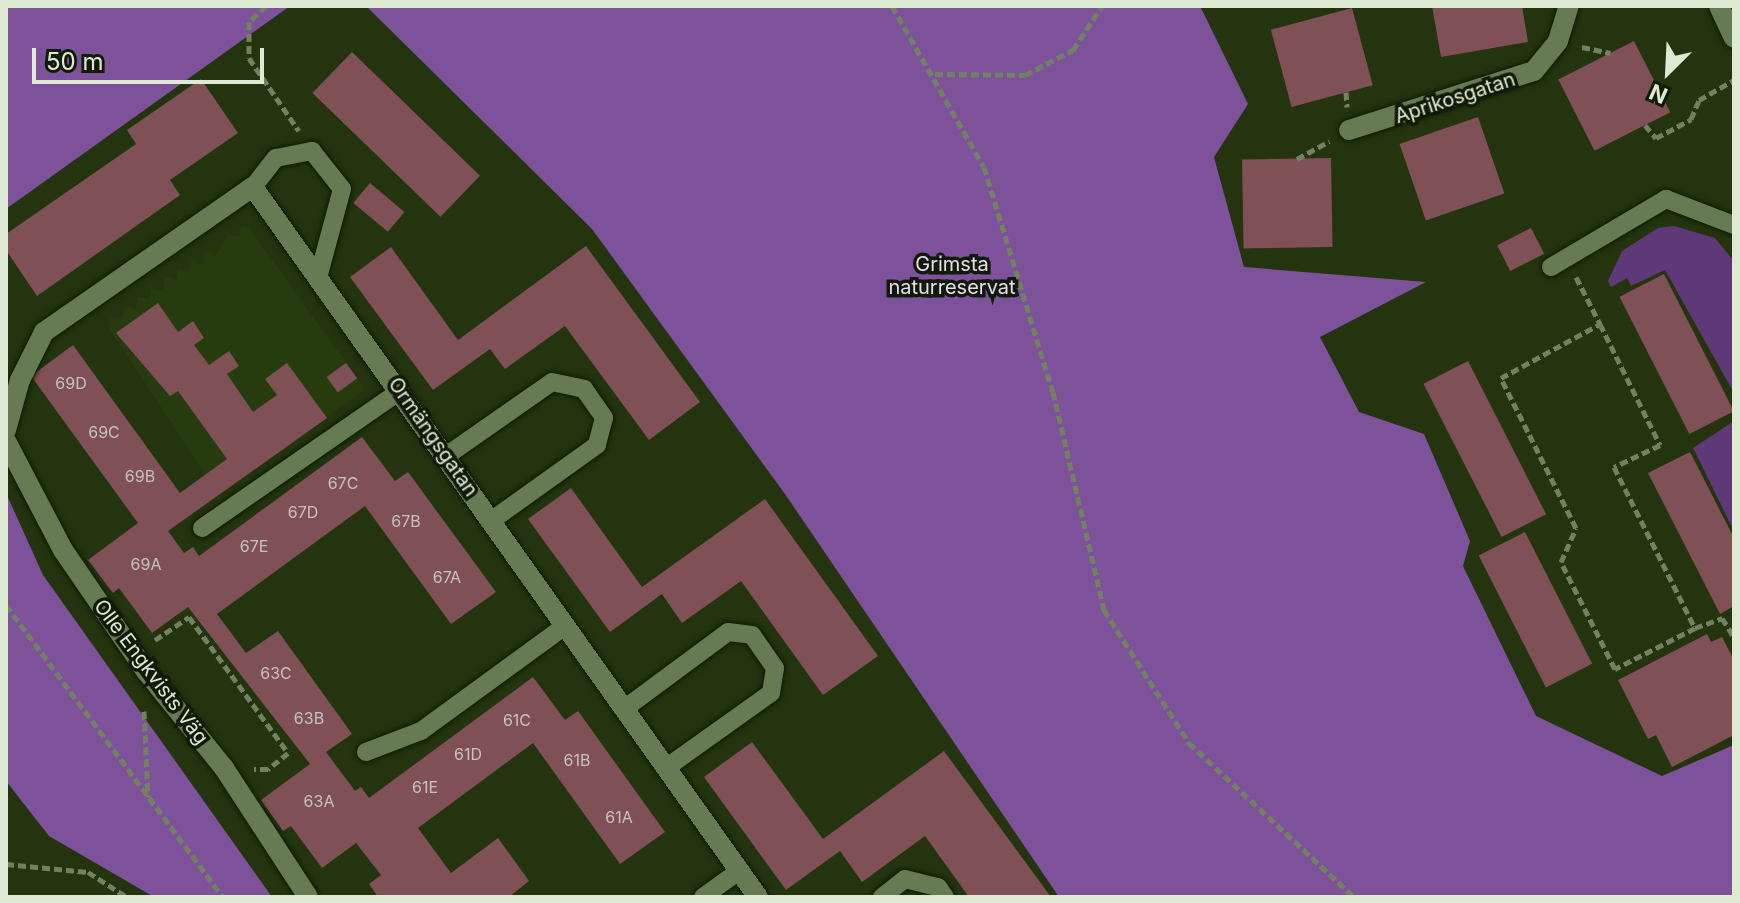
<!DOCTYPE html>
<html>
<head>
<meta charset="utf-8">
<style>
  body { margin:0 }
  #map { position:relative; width:1740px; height:903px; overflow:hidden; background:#23340f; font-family:Inter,sans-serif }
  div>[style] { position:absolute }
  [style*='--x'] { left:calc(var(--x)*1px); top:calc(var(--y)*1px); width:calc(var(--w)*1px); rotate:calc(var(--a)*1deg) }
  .built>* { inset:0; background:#273c0e }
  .green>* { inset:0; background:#5e3877 }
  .forest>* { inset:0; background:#7d529a }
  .building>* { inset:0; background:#7f5056; transform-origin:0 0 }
  .path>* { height:5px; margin-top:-2.5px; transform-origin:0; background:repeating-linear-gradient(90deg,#728162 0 8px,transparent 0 12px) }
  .roads { filter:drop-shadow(0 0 2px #0c1b00) drop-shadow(0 0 2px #0c1b00) }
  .service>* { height:18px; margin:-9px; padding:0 9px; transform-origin:9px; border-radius:9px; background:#677b53 }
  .minor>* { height:20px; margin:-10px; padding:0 10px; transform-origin:10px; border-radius:10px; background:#677b53 }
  span { translate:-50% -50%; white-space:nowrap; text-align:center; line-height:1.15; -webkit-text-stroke:7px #111909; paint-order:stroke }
  .number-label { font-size:16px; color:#c6c4b4 }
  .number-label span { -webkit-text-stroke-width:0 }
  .street-label { font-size:20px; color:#deead4 }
  .park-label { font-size:20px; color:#e7dcf0 }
  .frame { position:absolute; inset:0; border:8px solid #deead4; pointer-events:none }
  .north { position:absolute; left:1628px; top:32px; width:80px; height:80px; -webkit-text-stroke:6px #111909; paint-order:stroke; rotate:204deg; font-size:22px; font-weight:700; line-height:32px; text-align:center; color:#deead4 }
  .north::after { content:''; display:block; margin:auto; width:28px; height:36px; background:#deead4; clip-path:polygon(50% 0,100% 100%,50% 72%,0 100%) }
  .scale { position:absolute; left:32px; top:48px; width:232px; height:36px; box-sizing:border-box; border:4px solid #deead4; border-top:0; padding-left:10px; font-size:24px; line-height:28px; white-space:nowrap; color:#deead4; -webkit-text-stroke:6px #111909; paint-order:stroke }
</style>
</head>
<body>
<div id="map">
  <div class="built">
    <div style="clip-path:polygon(241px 226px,250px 229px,365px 389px,219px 495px,109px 328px,111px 317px,122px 319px,125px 307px,136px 309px,138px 297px,149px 299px,151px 287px,163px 290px,165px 278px,176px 280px,178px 269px,189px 272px,191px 261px,203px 264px,205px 252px,216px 255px,229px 234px,239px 237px)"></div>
  </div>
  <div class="green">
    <div style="clip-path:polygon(1674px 226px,1715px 238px,1734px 261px,1734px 393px,1665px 270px,1631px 286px,1627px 278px,1611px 287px,1608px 281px,1622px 251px,1658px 228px)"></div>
    <div style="clip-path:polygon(1734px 421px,1734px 531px,1693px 448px)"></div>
  </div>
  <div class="forest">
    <div style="clip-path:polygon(6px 6px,290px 6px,6px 209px)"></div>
    <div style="clip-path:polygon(366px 6px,1200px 6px,1248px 104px,1214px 157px,1244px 267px,1426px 282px,1320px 337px,1359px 412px,1424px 434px,1470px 541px,1463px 566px,1536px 716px,1662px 776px,1734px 745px,1734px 897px,1059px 897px,785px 494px,592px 229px)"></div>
    <div style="clip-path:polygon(6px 493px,43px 575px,272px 897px,154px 897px,49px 836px,6px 781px)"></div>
  </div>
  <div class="building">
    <div style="clip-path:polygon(1432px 6px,1522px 6px,1528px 42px,1441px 57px)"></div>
    <div style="left:1352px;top:8px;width:80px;height:84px;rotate:75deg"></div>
    <div style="left:1634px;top:41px;width:80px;height:85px;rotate:63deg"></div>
    <div style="left:352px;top:52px;width:178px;height:57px;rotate:44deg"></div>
    <div style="clip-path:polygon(201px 79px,238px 133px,170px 180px,180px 195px,37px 296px,6px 250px,6px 234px,136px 144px,127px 130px)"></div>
    <div style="left:1478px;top:117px;width:81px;height:83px;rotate:71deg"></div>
    <div style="left:1331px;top:158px;width:89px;height:89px;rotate:89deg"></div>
    <div style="left:370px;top:183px;width:45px;height:26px;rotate:40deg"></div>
    <div style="left:1531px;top:228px;width:29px;height:38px;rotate:63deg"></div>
    <div style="clip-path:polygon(586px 246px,700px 402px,649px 440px,565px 326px,505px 369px,490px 349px,433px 390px,350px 277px,391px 247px,458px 340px)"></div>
    <div style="left:1664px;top:274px;width:154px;height:50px;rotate:63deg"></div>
    <div style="clip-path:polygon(158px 303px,178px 332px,193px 321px,204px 338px,194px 345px,209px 365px,229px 351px,239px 366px,227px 374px,253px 412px,277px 395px,265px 379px,287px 363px,327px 418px,168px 531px,184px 553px,193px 547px,199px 556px,362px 437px,395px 481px,408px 472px,496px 592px,451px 624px,365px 506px,217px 614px,246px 653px,278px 631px,352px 734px,326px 752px,355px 791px,361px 787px,369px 798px,533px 677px,565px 720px,578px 711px,665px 832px,620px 864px,533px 743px,418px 828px,451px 873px,498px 838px,529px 881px,509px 897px,378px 897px,369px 884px,381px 875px,356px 843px,322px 868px,291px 826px,283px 831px,261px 800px,310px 764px,188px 607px,152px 633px,119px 588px,113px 593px,88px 560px,138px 523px,31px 376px,73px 345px,180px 493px,227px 459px,178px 391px,170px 396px,116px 333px)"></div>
    <div style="left:1468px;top:361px;width:172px;height:50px;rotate:63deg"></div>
    <div style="left:346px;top:363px;width:19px;height:24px;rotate:54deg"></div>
    <div style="clip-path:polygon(1690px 452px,1734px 538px,1734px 606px,1720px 614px,1648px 473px)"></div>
    <div style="clip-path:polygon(571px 488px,642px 587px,765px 499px,878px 656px,823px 695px,741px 581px,682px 623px,662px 594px,610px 632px,528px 519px)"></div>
    <div style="left:1525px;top:532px;width:148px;height:52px;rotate:63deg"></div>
    <div style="clip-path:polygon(1707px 634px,1711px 642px,1722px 637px,1734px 660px,1734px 735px,1672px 767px,1656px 735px,1648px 739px,1618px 680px)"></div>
    <div style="clip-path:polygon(752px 742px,823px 839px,944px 751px,1051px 897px,969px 897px,925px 836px,862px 882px,840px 851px,786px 890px,704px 777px)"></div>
  </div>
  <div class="path">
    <div style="--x:266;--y:6;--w:23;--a:137"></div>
    <div style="--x:249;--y:22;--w:36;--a:90"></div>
    <div style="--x:249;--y:58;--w:88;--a:55.6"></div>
    <div style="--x:892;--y:6;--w:185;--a:60.3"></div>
    <div style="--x:984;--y:167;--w:235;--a:73"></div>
    <div style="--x:1053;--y:392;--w:224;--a:76.8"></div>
    <div style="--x:1104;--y:610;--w:158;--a:57.4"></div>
    <div style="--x:1189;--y:743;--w:226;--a:43"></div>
    <div style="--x:1582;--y:47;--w:29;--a:12"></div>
    <div style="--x:935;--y:74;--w:90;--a:0.6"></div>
    <div style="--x:1025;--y:75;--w:54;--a:-27.5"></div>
    <div style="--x:1073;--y:50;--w:53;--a:-56.6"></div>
    <div style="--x:1346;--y:92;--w:15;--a:86"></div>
    <div style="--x:1645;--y:125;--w:17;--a:50"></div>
    <div style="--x:1656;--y:138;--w:40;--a:-28"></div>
    <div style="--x:1691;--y:119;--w:21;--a:-67"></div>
    <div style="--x:1699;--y:100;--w:40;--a:-29.7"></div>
    <div style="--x:1297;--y:159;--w:37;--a:-29"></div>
    <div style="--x:1576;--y:277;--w:53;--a:62.9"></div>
    <div style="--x:1600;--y:324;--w:135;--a:63.6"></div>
    <div style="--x:1660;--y:445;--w:51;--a:154.4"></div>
    <div style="--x:1614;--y:467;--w:180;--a:63.3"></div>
    <div style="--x:1695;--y:628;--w:90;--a:152.9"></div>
    <div style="--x:1615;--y:669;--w:120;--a:-116.8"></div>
    <div style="--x:1561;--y:562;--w:37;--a:-66"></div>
    <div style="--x:1576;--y:528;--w:168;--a:-116.6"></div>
    <div style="--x:1501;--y:378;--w:113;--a:-28.6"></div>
    <div style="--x:6;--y:605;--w:364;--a:53.4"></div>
    <div style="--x:1695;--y:628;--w:29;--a:-20"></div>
    <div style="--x:1722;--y:618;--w:22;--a:58"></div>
    <div style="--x:155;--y:640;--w:41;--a:-34.1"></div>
    <div style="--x:189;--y:617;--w:168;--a:53.9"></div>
    <div style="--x:288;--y:753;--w:26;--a:141"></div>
    <div style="--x:268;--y:769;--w:14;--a:180"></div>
    <div style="--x:144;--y:711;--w:86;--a:87.3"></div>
    <div style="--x:6;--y:864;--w:82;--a:5.6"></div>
    <div style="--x:88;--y:872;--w:46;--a:32.7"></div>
  </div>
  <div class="roads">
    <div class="service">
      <div style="--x:253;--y:187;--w:37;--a:-52"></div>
      <div style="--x:276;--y:158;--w:37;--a:-11"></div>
      <div style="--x:312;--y:151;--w:48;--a:51.7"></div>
      <div style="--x:342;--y:189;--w:88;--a:105.1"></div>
      <div style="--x:1551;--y:267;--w:134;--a:-30.6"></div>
      <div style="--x:1666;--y:199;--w:73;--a:20.9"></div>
      <div style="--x:446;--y:456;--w:129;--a:-34.9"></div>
      <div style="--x:552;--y:382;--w:33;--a:12"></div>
      <div style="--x:584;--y:389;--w:35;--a:55"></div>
      <div style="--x:604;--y:418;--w:28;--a:105"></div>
      <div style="--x:597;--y:445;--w:130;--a:144.4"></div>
      <div style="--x:202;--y:528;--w:241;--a:-34.7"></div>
      <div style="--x:624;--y:709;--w:129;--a:-36.5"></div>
      <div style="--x:728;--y:632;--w:24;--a:7"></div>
      <div style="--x:752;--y:635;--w:40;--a:55.1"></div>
      <div style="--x:775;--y:668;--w:25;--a:99"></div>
      <div style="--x:771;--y:693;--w:129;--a:144.5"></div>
      <div style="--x:366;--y:752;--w:59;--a:-20.9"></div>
      <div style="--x:421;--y:731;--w:178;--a:-36.1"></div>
      <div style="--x:703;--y:897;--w:44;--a:-35.8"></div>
      <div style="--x:882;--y:897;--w:29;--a:-38"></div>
      <div style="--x:905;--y:879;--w:34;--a:14"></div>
      <div style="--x:938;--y:887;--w:12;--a:55"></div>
    </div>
    <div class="minor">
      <div style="--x:1719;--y:6;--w:35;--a:65"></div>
      <div style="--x:1349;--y:130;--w:194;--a:-17.7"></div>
      <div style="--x:1534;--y:71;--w:38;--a:-51"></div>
      <div style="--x:1558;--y:41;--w:37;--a:-73"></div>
      <div style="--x:6;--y:430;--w:52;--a:-74.4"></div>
      <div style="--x:20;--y:380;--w:54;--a:-63.4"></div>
      <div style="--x:44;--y:332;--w:254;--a:-34.8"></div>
      <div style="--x:253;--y:187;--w:871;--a:54.58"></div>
      <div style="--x:6;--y:441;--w:123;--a:62.4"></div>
      <div style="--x:63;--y:550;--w:147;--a:55.6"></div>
      <div style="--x:146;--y:671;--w:124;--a:51.2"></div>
      <div style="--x:224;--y:768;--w:154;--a:56.9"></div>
    </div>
  </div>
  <div class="number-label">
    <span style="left:71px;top:383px">69D</span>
    <span style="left:104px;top:432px">69C</span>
    <span style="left:140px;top:476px">69B</span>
    <span style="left:343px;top:483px">67C</span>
    <span style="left:303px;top:512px">67D</span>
    <span style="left:406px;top:521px">67B</span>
    <span style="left:254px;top:546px">67E</span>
    <span style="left:146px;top:564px">69A</span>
    <span style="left:447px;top:577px">67A</span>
    <span style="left:276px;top:673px">63C</span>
    <span style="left:309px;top:718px">63B</span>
    <span style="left:517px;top:720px">61C</span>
    <span style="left:468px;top:754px">61D</span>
    <span style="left:577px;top:760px">61B</span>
    <span style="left:425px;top:787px">61E</span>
    <span style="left:319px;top:801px">63A</span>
    <span style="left:619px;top:817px">61A</span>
  </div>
  <div class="street-label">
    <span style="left:1455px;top:98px;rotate:-18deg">Aprikosgatan</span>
    <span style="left:433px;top:437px;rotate:55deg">Ormängsgatan</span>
    <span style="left:151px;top:672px;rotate:53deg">Olle Engkvists Väg</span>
  </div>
  <div class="park-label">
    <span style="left:952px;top:276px">Grimsta<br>naturreservat</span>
  </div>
  <div class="frame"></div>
  <div class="north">N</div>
  <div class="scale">50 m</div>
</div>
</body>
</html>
